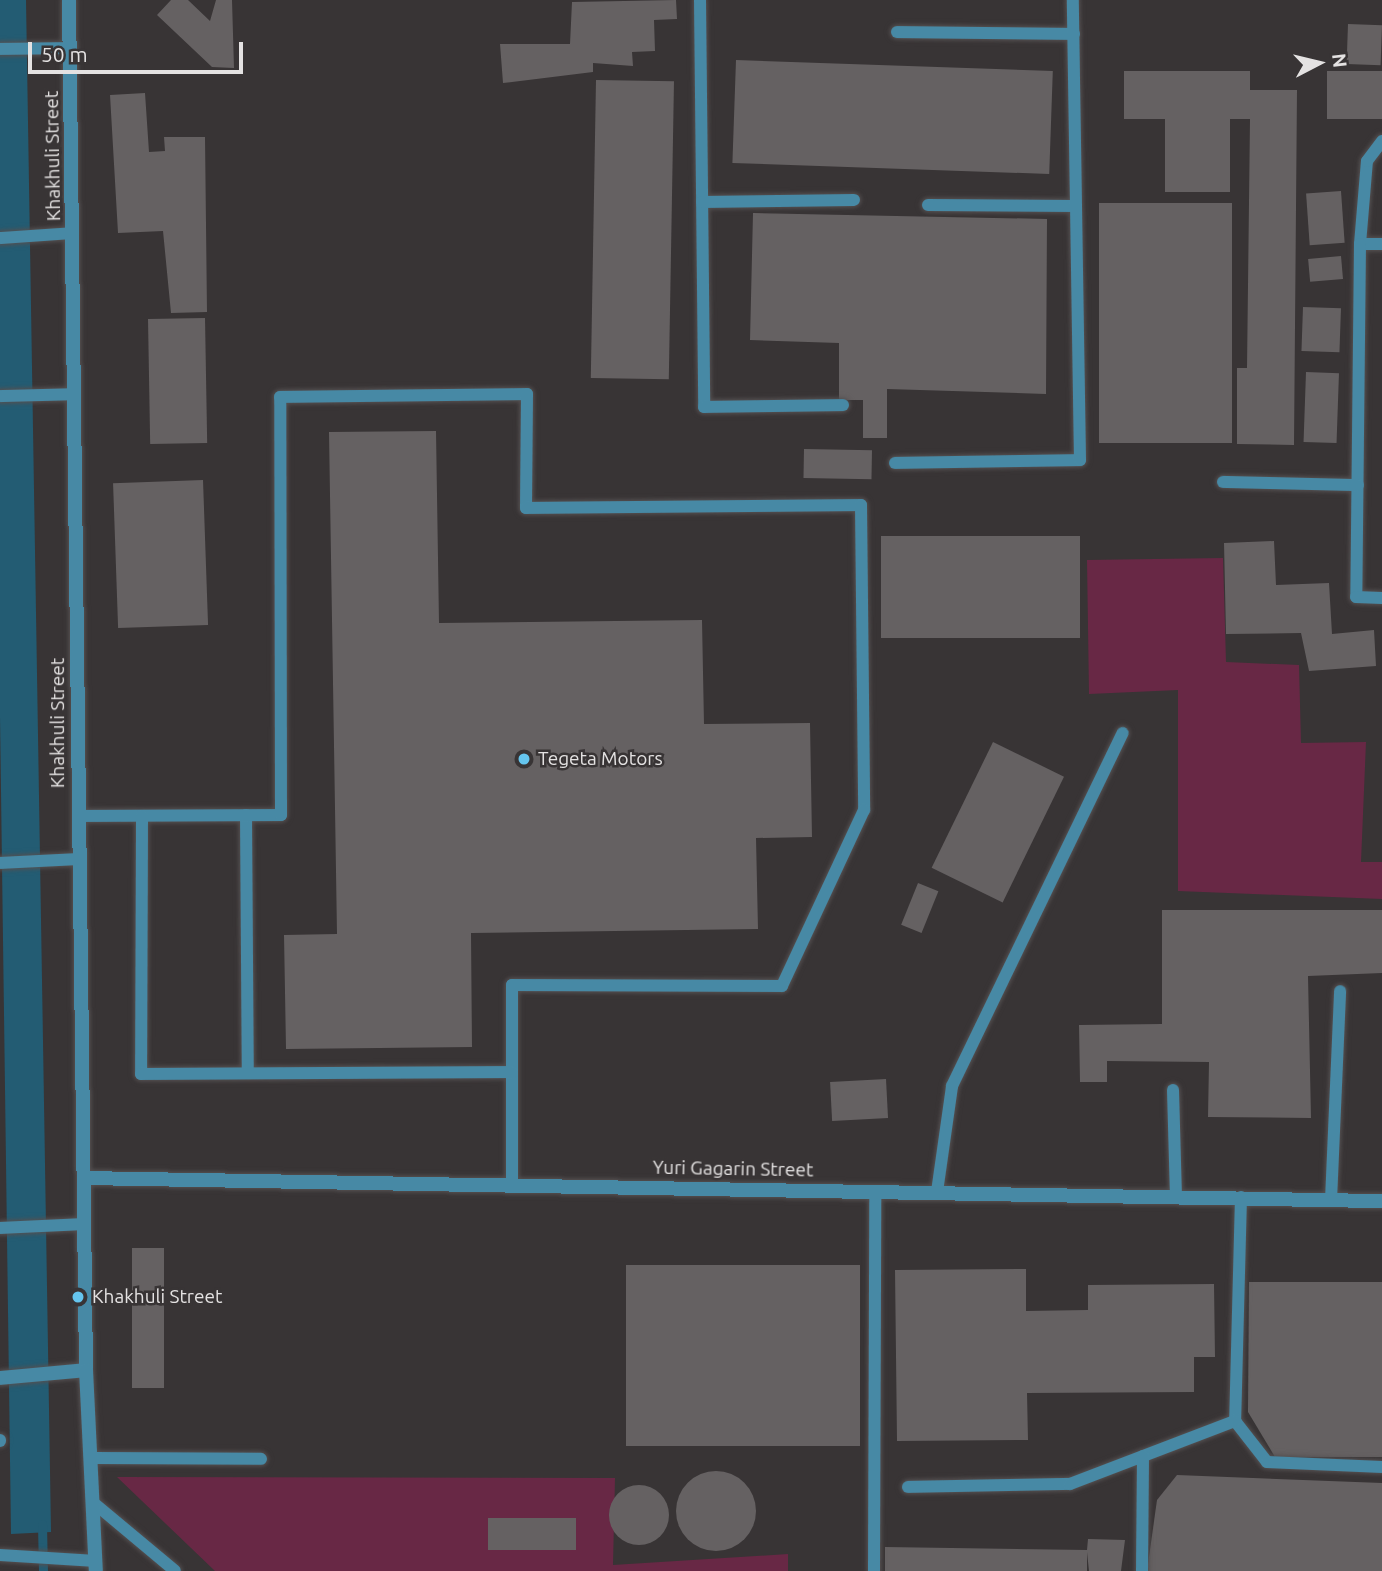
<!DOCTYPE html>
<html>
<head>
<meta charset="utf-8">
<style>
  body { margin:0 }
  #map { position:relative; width:1382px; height:1571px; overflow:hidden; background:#383435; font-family:Ubuntu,sans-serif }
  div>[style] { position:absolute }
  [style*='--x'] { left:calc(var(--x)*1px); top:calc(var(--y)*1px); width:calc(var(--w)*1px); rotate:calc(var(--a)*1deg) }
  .green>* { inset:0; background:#682845 }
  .water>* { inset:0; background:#235c73 }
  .stream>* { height:9px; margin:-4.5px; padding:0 4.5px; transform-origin:4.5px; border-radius:4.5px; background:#235c73 }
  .building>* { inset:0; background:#656162; transform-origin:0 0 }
  .round { border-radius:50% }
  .roads { filter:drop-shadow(0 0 2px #545051) drop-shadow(0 0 2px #545051) }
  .service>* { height:12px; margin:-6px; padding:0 6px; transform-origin:6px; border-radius:6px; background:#4789a5 }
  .minor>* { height:14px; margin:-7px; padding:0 7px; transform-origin:7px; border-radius:7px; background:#4789a5 }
  .tertiary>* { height:14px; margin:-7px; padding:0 7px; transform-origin:7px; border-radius:7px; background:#4789a5 }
  .dots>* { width:19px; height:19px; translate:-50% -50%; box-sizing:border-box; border:4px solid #383435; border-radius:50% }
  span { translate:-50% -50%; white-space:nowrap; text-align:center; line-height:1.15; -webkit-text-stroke:5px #383435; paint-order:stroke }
  .street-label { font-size:19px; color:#e4e2e2 }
  .poi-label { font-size:19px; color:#e4e2e2 }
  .left { translate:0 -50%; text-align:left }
  .north { position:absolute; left:1284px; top:28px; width:70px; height:70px; -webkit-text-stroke:5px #383435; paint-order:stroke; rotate:83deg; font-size:19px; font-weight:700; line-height:28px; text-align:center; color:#e4e2e2 }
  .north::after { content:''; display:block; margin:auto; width:24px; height:32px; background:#e4e2e2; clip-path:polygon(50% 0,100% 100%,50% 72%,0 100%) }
  .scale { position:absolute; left:28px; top:42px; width:215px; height:32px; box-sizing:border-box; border:4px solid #e4e2e2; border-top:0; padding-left:9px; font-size:21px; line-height:24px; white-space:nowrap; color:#e4e2e2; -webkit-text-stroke:5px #383435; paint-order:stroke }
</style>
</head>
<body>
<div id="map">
  <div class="green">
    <div style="clip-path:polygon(1223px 558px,1226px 662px,1299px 665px,1301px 743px,1366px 742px,1361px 862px,1382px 862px,1382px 899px,1178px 891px,1178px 690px,1089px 694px,1087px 560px)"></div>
    <div style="clip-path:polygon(117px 1477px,615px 1478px,613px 1565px,788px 1554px,788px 1571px,215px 1571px)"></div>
  </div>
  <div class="water">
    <div style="clip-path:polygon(0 0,26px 0,51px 1532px,11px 1534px,0 716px)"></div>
  </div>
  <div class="stream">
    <div style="--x:42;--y:1524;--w:47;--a:88.8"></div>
  </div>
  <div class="building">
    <div style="clip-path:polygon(171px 0,188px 0,210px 21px,216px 0,232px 0,234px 68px,212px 67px,157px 15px)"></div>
    <div style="clip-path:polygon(676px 0,677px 19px,654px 20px,655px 51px,632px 52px,633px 66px,593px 63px,593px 72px,503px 83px,500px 44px,570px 44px,572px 2px)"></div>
    <div style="left:1348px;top:24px;width:34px;height:40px;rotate:2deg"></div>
    <div style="left:736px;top:60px;width:317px;height:103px;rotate:2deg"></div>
    <div style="clip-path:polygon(1124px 71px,1250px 71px,1250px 90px,1297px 90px,1294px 445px,1237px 444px,1237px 368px,1247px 368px,1250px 119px,1230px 119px,1230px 192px,1165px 192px,1165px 119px,1124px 119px)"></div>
    <div style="left:1382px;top:71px;width:48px;height:55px;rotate:90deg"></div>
    <div style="left:596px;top:80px;width:78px;height:298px;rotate:1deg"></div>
    <div style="clip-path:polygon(145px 93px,149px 152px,165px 151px,164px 137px,205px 137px,207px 312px,171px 313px,163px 231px,118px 233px,110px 95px)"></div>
    <div style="left:1341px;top:191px;width:52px;height:35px;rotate:86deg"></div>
    <div style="left:1099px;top:203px;width:133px;height:240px"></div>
    <div style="clip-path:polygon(753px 213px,1047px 219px,1046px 394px,887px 389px,887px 438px,863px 438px,863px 400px,839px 400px,839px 343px,750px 340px)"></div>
    <div style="left:1341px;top:256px;width:23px;height:33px;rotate:85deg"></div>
    <div style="left:1303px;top:307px;width:38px;height:44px;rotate:2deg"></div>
    <div style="left:205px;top:318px;width:125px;height:57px;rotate:89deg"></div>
    <div style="left:1306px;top:372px;width:33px;height:70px;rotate:2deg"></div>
    <div style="clip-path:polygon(436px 431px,439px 623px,702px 620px,704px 724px,810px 723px,812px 837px,756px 838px,758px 929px,471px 933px,472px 1047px,286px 1049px,284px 935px,337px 934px,329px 432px)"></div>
    <div style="left:804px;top:449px;width:68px;height:29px;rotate:1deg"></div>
    <div style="left:203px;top:480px;width:145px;height:90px;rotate:88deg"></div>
    <div style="left:881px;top:536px;width:199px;height:102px"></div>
    <div style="clip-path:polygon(1274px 541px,1276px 585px,1329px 583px,1332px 634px,1374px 630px,1376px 666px,1309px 671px,1301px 633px,1226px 634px,1224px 543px)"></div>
    <div style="left:993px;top:742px;width:79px;height:140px;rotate:26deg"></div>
    <div style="left:918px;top:883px;width:22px;height:45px;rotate:22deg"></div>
    <div style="clip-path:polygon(1162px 910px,1382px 910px,1382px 973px,1308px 976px,1311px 1118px,1208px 1117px,1209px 1062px,1107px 1061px,1107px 1082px,1080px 1082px,1079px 1025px,1162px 1024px)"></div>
    <div style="left:886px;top:1079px;width:39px;height:56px;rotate:87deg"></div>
    <div style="left:132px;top:1248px;width:32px;height:140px"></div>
    <div style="left:626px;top:1265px;width:234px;height:181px"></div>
    <div style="clip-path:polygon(1026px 1269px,1026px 1311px,1088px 1310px,1088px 1285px,1214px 1284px,1215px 1357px,1194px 1357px,1194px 1392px,1027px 1393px,1028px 1440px,897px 1441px,895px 1270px)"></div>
    <div style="clip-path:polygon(1249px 1282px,1382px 1282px,1382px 1457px,1275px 1457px,1248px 1412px)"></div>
    <div class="round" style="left:676px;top:1471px;width:80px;height:80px"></div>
    <div style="clip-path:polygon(1177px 1475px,1382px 1483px,1382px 1571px,1147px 1571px,1157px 1500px)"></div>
    <div class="round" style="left:609px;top:1485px;width:60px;height:60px"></div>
    <div style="left:576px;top:1518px;width:32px;height:88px;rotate:90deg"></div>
    <div style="clip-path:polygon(1088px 1539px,1125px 1540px,1121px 1571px,1089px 1571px,1087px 1552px,1087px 1571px,885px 1571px,885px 1547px,1087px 1550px)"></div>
  </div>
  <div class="roads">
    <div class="service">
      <div style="--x:700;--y:0;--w:407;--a:89.4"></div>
      <div style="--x:704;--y:407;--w:139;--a:-0.8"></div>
      <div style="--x:897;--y:32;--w:177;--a:0.6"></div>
      <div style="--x:0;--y:49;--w:70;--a:-0.8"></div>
      <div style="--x:702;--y:202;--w:152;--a:-0.8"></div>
      <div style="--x:928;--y:205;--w:148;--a:0.4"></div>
      <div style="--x:0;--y:238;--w:73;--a:-3.9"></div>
      <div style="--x:1360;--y:244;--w:83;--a:-85.2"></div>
      <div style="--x:1367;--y:161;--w:25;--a:-53"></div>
      <div style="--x:1382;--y:244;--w:22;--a:180"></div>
      <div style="--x:1360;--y:244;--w:353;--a:90.6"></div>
      <div style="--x:1356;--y:597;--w:26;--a:2"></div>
      <div style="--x:0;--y:396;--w:75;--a:-1.5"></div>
      <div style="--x:895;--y:463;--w:185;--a:-0.9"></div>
      <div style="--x:1080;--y:460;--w:460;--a:-90.9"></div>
      <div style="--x:1223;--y:482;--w:135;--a:1.3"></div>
      <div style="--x:246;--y:815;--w:258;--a:89.6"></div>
      <div style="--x:78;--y:816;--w:203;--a:-0.3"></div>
      <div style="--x:281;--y:815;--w:418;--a:-90.1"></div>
      <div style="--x:280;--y:397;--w:247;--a:-0.7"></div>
      <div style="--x:527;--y:394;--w:114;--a:90.5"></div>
      <div style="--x:526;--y:508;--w:335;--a:-0.5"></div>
      <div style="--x:861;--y:505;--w:305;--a:89.4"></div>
      <div style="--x:864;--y:810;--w:194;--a:115"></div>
      <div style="--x:782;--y:986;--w:270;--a:-179.8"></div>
      <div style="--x:512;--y:985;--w:199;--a:90"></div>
      <div style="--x:142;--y:816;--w:258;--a:90.2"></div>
      <div style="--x:141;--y:1074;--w:371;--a:-0.3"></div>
      <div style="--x:0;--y:863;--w:78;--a:-2.9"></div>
      <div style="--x:1173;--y:1090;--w:106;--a:88.4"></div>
      <div style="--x:937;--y:1192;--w:107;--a:-81.9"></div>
      <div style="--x:952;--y:1086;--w:392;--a:-64.2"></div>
      <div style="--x:1241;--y:1197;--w:224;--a:91.5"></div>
      <div style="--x:1235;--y:1421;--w:52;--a:52"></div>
      <div style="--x:1267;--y:1462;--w:115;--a:2.5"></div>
      <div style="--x:1331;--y:1200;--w:209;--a:-87.5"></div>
      <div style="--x:0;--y:1228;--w:84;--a:-2.7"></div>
      <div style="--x:0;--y:1441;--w:1;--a:-90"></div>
      <div style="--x:94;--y:1458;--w:167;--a:0.3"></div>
      <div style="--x:908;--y:1487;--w:162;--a:-1.1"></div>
      <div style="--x:1070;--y:1484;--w:177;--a:-20.9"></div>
      <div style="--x:95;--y:1504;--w:104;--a:39.9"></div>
      <div style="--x:0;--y:1555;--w:96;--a:3.6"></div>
      <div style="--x:874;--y:1571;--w:380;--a:-89.8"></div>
      <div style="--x:1142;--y:1571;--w:115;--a:-89.5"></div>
    </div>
    <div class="minor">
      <div style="--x:84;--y:1178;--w:1298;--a:1.02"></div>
      <div style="--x:0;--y:1378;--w:86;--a:-5.3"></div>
    </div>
    <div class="tertiary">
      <div style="--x:69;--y:0;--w:1370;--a:89.29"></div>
      <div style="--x:86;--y:1370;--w:201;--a:87.2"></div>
    </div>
  </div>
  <div class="dots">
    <div style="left:524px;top:759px;background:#65c5ee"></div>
    <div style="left:78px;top:1297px;background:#65c5ee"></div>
  </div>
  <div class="street-label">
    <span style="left:53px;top:156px;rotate:-91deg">Khakhuli Street</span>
    <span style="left:58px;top:723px;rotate:-90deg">Khakhuli Street</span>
    <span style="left:733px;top:1169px;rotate:1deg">Yuri Gagarin Street</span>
  </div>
  <div class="poi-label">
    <span class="left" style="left:538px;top:759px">Tegeta Motors</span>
    <span class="left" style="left:92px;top:1297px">Khakhuli Street</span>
  </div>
  <div class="north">N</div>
  <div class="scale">50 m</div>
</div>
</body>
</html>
